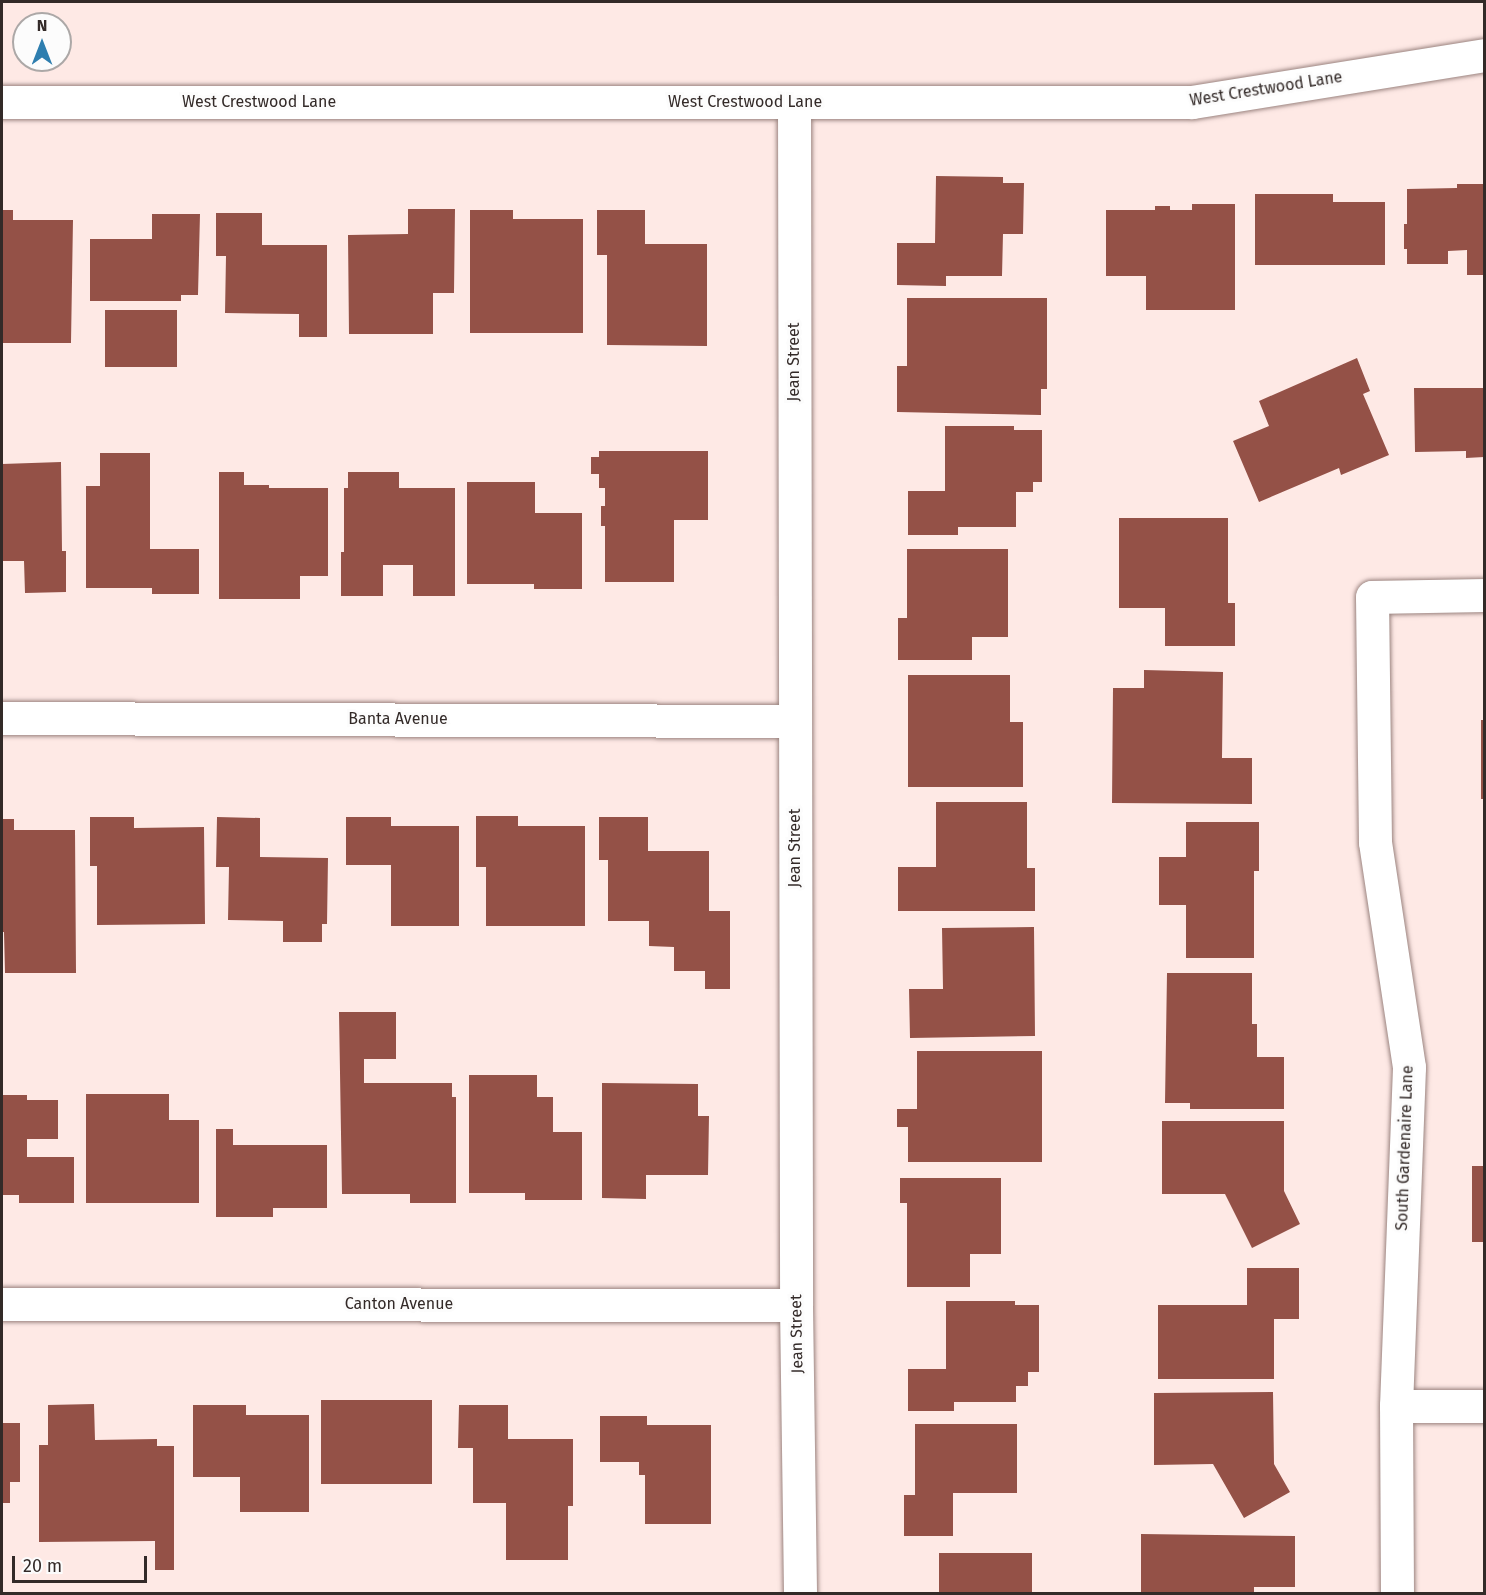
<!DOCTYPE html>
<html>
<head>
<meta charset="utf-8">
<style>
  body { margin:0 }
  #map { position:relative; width:1486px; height:1595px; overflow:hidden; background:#fee9e5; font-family:"Fira Sans",sans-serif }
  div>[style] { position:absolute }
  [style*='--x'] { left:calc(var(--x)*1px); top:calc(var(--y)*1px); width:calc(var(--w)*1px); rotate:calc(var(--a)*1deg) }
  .building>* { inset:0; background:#945147; transform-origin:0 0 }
  .roads { filter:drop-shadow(0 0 2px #9b8480) drop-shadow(0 0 2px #9b8480) }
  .street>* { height:33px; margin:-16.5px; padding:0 16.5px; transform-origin:16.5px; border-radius:16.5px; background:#fff }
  span { translate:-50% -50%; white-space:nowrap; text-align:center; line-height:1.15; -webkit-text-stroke:6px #fcfcfc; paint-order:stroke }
  .street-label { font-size:16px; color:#332a28 }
  .frame { position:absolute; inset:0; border:3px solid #332a28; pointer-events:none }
  .north { position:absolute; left:12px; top:12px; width:60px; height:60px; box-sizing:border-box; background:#fcfcfc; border:2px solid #aca8a7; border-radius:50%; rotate:0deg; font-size:16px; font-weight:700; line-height:24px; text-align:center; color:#332a28 }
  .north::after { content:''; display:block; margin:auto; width:21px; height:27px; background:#2e7eaf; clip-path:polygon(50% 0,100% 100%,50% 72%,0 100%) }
  .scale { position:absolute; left:12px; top:1556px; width:135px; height:27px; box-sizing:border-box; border:3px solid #332a28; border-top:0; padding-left:8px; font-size:18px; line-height:21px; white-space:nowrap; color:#332a28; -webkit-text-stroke:4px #fcfcfc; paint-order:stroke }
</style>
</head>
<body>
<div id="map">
  <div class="building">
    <div style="clip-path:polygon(936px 176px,1003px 177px,1003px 183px,1024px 183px,1023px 234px,1003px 234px,1002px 276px,946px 276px,946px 286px,897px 285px,897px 243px,935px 243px)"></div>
    <div style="clip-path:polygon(1457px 184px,1484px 184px,1484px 275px,1467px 275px,1467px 250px,1448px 251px,1448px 264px,1407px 264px,1407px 249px,1404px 249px,1404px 224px,1407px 224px,1407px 189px,1457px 188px)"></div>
    <div style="clip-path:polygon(1255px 194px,1333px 194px,1333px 202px,1385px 202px,1385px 265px,1255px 265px)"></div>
    <div style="clip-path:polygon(1192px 204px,1235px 204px,1235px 310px,1146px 310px,1146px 276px,1106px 276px,1106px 210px,1155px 210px,1155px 206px,1170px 206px,1170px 210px,1192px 210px)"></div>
    <div style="clip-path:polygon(408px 209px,455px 209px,454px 293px,433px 293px,433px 334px,349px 334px,348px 235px,408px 234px)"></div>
    <div style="clip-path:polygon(2px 210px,13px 210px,13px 220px,73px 220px,71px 343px,2px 343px)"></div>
    <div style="clip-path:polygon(470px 210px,513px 210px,513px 219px,583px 219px,583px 333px,470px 333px)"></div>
    <div style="clip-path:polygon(597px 210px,645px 210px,645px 244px,707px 244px,707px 346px,607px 345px,607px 255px,597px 255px)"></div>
    <div style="clip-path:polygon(216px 213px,262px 213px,262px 245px,327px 245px,327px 337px,299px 337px,299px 314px,225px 313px,226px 256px,216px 256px)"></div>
    <div style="clip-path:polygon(152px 214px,200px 214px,198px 295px,181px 295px,181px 301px,90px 301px,90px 239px,152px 239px)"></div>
    <div style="clip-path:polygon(907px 298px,1047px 298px,1047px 389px,1041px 389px,1041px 415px,897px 412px,897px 366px,907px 366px)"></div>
    <div style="left:105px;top:310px;width:72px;height:57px"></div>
    <div style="clip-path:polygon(1357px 358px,1370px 391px,1363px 394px,1389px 455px,1341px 475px,1339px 468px,1259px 502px,1233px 441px,1269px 426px,1259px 401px)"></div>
    <div style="clip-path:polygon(1414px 388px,1484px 388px,1484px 457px,1466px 458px,1466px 451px,1415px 452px)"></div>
    <div style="clip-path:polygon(945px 426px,1014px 426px,1014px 430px,1042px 430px,1042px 482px,1033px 482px,1033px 492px,1016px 492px,1016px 527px,958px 527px,958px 535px,908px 535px,908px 491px,945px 491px)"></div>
    <div style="clip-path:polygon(599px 451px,708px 451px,708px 520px,674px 520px,674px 582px,605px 582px,605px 526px,601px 526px,601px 506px,605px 506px,605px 488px,599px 488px,599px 474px,591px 474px,591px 457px,599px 457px)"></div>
    <div style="clip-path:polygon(100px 453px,150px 453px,150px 549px,199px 549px,199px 594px,152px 594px,152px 588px,86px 588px,86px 486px,100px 486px)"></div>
    <div style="clip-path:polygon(61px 462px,62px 551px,66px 551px,66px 592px,25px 593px,24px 561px,2px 561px,2px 464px)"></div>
    <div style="clip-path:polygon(219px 472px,244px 472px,244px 485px,269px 485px,269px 488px,328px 488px,328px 576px,300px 576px,300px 599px,219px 599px)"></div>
    <div style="clip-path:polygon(348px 472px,399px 472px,399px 488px,455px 488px,455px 596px,413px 596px,413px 565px,383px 565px,383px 596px,341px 596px,341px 552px,344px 552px,344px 488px,348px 488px)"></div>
    <div style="clip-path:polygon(467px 482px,535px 482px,535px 513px,582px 513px,582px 589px,534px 589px,534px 584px,467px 584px)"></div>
    <div style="clip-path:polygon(1119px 518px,1228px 518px,1228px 603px,1235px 603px,1235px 646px,1165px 646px,1165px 608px,1119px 608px)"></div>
    <div style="clip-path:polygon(907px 549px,1008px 549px,1008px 637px,972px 637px,972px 660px,898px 660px,898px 618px,907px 618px)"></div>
    <div style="clip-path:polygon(1144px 670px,1223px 672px,1222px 758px,1252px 758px,1252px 804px,1112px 803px,1113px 688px,1144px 688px)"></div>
    <div style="clip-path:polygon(908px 675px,1010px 675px,1010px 722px,1023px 722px,1023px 787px,908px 787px)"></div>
    <div style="left:1481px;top:720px;width:3px;height:79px"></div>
    <div style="clip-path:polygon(936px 802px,1027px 802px,1027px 868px,1035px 868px,1035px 911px,898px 911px,898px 867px,936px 867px)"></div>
    <div style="clip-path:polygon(476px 816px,518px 816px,518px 826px,585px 826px,585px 926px,486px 926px,486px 867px,476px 867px)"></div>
    <div style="clip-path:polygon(90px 817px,134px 817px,134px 828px,204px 827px,205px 924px,97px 925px,97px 866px,90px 866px)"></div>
    <div style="clip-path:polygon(217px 817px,260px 818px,260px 857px,328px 858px,327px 924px,322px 924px,322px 942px,283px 942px,283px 921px,228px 920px,229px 867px,216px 867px)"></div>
    <div style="clip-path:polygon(346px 817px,391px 817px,391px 826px,459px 826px,459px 926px,391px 926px,391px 865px,346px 865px)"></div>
    <div style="clip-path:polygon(599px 817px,648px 817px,648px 851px,709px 851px,709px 911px,730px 911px,730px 989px,705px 989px,705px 971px,674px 971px,674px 947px,649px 946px,649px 921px,608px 921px,608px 860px,599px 860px)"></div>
    <div style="clip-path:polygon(2px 819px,14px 819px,14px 830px,75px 830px,76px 973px,5px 973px,4px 932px,2px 932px)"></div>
    <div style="clip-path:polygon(1186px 822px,1259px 822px,1259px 871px,1254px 871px,1254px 958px,1186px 958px,1186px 905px,1159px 905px,1159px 857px,1186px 857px)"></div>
    <div style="clip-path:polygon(1034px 927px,1035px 1036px,910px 1038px,909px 989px,943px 989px,942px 928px)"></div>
    <div style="clip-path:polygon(1167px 973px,1252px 973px,1252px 1024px,1257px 1024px,1257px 1057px,1284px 1057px,1284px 1109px,1190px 1109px,1190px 1103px,1165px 1103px)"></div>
    <div style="clip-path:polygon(339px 1012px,396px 1012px,396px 1059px,364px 1059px,364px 1083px,452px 1083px,452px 1097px,456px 1097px,456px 1203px,410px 1203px,410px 1194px,342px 1194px)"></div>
    <div style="clip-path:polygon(917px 1051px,1042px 1051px,1042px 1162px,908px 1162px,908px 1127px,897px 1127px,897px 1109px,917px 1109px)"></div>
    <div style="clip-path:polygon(469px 1075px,537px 1075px,537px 1097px,553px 1097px,553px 1132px,582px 1132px,582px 1200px,525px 1200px,525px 1193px,469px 1193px)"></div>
    <div style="clip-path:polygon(602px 1083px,698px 1084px,698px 1116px,709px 1116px,708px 1175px,646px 1175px,646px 1199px,602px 1198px)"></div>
    <div style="clip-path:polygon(86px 1094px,169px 1094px,169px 1120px,199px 1120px,199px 1203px,86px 1203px)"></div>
    <div style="clip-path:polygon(2px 1095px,27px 1095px,27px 1100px,58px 1100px,58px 1139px,27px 1139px,27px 1157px,74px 1157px,74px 1203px,19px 1203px,19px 1195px,2px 1195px)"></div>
    <div style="clip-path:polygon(1162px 1121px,1284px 1121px,1284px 1191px,1300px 1224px,1252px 1248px,1225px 1194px,1162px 1194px)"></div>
    <div style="clip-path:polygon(216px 1129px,233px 1129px,233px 1145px,327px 1145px,327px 1208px,273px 1208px,273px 1217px,216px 1217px)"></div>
    <div style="left:1472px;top:1166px;width:12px;height:76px"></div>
    <div style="clip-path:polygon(900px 1178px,1001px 1178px,1001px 1254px,970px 1254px,970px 1287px,907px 1287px,907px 1203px,900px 1203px)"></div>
    <div style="clip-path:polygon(1247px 1268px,1299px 1268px,1299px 1319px,1274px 1319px,1274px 1379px,1158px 1379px,1158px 1305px,1247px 1305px)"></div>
    <div style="clip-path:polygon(946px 1301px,1015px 1301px,1015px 1305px,1039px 1305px,1039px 1372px,1028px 1372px,1028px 1386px,1016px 1386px,1016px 1402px,954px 1402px,954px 1411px,908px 1411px,908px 1369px,946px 1369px)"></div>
    <div style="clip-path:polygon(1273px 1392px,1274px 1464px,1290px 1492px,1244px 1518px,1213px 1464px,1154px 1465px,1154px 1393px)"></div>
    <div style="left:321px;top:1400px;width:111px;height:84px"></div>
    <div style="clip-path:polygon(94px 1404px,95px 1440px,157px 1439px,157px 1446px,174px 1446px,174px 1570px,155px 1570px,155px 1541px,39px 1542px,39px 1445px,48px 1445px,48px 1405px)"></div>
    <div style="clip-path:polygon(193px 1405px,246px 1405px,246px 1415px,309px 1415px,309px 1512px,240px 1512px,240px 1477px,193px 1477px)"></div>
    <div style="clip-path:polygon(459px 1405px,508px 1405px,508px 1439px,573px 1439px,573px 1506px,568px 1506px,568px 1560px,506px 1560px,506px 1503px,473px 1503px,473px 1448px,458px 1448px)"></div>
    <div style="clip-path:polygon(600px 1416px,647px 1416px,647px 1425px,711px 1425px,711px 1524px,645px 1524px,645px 1475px,639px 1475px,639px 1462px,600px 1462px)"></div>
    <div style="clip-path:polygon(2px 1423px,20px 1423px,20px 1482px,10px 1482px,10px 1503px,2px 1503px)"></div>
    <div style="clip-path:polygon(915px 1424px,1017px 1424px,1017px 1493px,953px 1493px,953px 1536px,904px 1536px,904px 1495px,915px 1495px)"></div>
    <div style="clip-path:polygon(1141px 1534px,1295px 1536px,1295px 1587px,1254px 1587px,1254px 1594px,1141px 1594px)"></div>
    <div style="left:1032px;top:1553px;width:41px;height:93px;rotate:90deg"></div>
  </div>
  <div class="roads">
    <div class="street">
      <div style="--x:2;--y:102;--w:1190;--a:0"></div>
      <div style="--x:1192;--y:102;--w:296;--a:-9.1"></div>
      <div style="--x:794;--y:102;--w:1203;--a:89.9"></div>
      <div style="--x:796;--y:1305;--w:289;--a:89.2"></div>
      <div style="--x:2;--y:718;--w:793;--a:0.22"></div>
      <div style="--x:2;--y:1304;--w:794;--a:0.07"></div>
      <div style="--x:1396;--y:1406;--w:88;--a:0"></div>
      <div style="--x:1397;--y:1594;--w:188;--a:-90.3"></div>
      <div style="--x:1396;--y:1406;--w:339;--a:-87.8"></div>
      <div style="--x:1409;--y:1067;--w:228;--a:-98.6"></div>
      <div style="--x:1375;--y:842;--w:245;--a:-90.7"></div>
      <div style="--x:1372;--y:597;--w:112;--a:-1"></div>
    </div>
  </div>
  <div class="street-label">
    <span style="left:1266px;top:89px;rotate:-9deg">West Crestwood Lane</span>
    <span style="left:259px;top:102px">West Crestwood Lane</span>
    <span style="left:745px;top:102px">West Crestwood Lane</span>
    <span style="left:794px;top:362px;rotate:-90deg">Jean Street</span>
    <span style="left:398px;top:719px">Banta Avenue</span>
    <span style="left:795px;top:848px;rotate:-90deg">Jean Street</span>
    <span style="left:1405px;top:1148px;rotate:-88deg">South Gardenaire Lane</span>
    <span style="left:399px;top:1304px">Canton Avenue</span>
    <span style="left:797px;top:1334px;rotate:-91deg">Jean Street</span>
  </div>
  <div class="frame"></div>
  <div class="north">N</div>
  <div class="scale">20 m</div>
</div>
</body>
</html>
